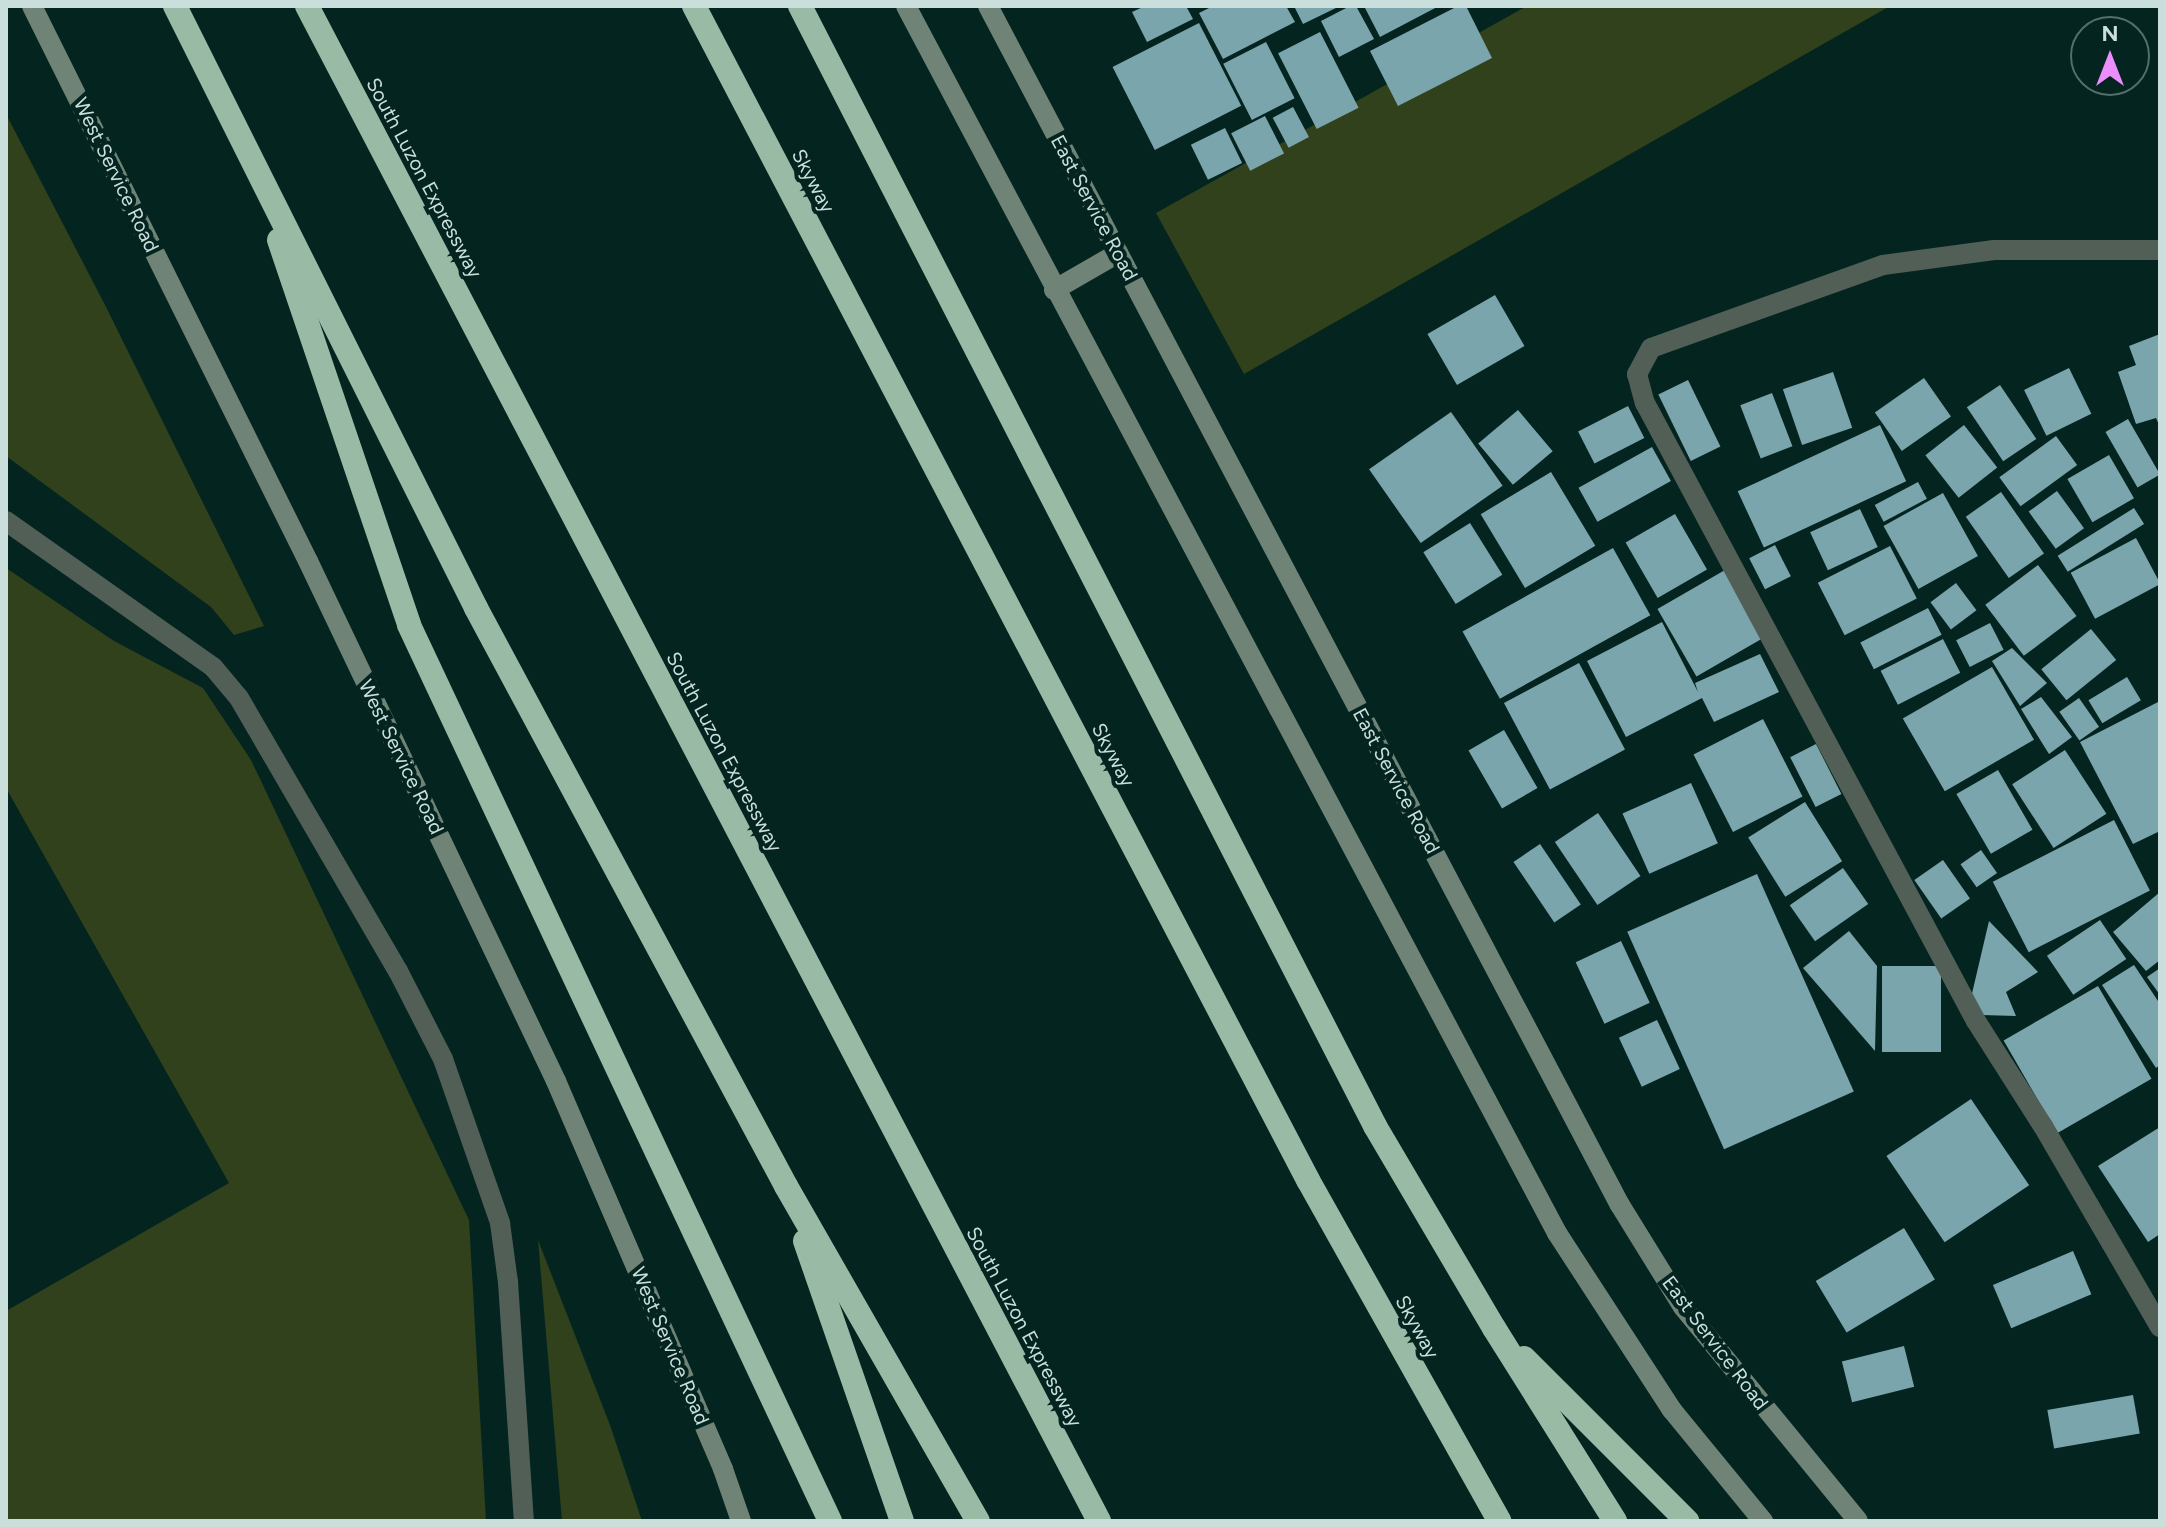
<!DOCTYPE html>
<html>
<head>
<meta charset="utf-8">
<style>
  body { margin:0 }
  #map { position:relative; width:2166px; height:1527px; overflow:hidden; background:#042420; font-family:Figtree,sans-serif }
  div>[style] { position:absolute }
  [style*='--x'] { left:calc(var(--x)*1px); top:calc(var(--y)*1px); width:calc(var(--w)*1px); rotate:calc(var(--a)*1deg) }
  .green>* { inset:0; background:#30411b }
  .building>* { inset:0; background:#7ba5ad; transform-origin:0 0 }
  .lane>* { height:20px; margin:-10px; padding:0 10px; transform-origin:10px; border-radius:10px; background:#525f56 }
  .street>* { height:20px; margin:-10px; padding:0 10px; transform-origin:10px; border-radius:10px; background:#525f56 }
  .secondary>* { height:20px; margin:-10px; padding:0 10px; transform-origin:10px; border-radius:10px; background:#6f8376 }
  .highway>* { height:24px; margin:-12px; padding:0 12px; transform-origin:12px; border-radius:12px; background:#99baa5 }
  span { translate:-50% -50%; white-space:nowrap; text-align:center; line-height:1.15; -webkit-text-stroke:8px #042420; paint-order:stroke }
  .street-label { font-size:20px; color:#cadfdc }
  .frame { position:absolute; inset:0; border:8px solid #cadfdc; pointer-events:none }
  .north { position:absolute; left:2070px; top:16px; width:80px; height:80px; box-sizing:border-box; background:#042420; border:2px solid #536f6b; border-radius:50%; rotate:0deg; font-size:22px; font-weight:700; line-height:32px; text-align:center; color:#cadfdc }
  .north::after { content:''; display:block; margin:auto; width:28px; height:36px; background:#eb8dfc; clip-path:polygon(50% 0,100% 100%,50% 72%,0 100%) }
</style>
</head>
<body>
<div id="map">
  <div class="green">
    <div style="clip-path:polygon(1527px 6px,1890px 6px,1244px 374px,1156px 213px)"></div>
    <div style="clip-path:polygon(6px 114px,105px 305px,264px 626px,234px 635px,211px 607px,6px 456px)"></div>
    <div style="clip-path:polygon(6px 568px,114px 641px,203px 688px,251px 760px,469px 1220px,486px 1521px,6px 1521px,6px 1311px,229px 1183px,6px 788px)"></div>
    <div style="clip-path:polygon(538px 1240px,610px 1425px,642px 1521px,562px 1521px)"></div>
  </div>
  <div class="building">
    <div style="clip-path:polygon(1145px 6px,1186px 6px,1193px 19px,1147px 42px,1132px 12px)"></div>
    <div style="clip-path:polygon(1213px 6px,1286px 6px,1295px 22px,1223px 59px,1199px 13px)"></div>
    <div style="clip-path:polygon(1294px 6px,1340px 6px,1303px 24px)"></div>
    <div style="clip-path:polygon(1350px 6px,1356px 6px,1374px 39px,1339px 57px,1321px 21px)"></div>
    <div style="clip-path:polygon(1364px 6px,1439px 6px,1380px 37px)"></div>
    <div style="clip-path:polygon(1458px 6px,1466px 6px,1492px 58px,1398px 106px,1370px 51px)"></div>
    <div style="left:1199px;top:23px;width:93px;height:97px;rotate:63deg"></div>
    <div style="left:1320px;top:32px;width:85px;height:47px;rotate:63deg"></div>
    <div style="left:1266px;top:42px;width:63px;height:48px;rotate:63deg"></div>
    <div style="left:1293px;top:107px;width:34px;height:23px;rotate:62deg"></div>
    <div style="left:1265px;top:116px;width:42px;height:38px;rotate:63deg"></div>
    <div style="left:1225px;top:128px;width:39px;height:38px;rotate:64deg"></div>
    <div style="left:1495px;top:295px;width:59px;height:78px;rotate:60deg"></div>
    <div style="clip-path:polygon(2160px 334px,2160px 427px,2156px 418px,2136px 424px,2118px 372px,2136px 365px,2129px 346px)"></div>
    <div style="left:2069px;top:368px;width:51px;height:50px;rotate:64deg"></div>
    <div style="left:1833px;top:372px;width:59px;height:53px;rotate:71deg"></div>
    <div style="left:1924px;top:378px;width:47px;height:60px;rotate:55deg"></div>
    <div style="left:1688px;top:380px;width:74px;height:33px;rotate:64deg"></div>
    <div style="left:2000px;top:385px;width:65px;height:40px;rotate:56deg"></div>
    <div style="left:1772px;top:393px;width:57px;height:34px;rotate:69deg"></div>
    <div style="left:1628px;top:406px;width:36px;height:56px;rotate:63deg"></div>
    <div style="left:1518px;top:410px;width:54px;height:52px;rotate:50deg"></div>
    <div style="left:1451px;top:412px;width:90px;height:100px;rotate:55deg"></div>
    <div style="left:2128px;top:419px;width:64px;height:26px;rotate:60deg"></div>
    <div style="left:1880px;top:425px;width:62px;height:157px;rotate:65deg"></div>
    <div style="left:1964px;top:425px;width:54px;height:49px;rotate:52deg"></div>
    <div style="left:2056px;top:436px;width:36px;height:70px;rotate:54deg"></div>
    <div style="left:1652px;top:447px;width:39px;height:84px;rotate:61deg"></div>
    <div style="left:2109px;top:455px;width:50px;height:48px;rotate:60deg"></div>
    <div style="left:1551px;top:472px;width:86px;height:82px;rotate:59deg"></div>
    <div style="left:1918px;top:482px;width:19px;height:49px;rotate:62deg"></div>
    <div style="left:2057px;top:491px;width:46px;height:35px;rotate:54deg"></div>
    <div style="left:2001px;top:492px;width:75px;height:43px;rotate:55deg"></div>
    <div style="left:1943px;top:493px;width:72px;height:68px;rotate:61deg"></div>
    <div style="left:2134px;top:508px;width:19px;height:90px;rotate:58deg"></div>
    <div style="left:1860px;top:509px;width:42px;height:55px;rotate:65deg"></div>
    <div style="left:1675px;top:514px;width:64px;height:57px;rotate:60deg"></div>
    <div style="left:1470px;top:523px;width:61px;height:55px;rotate:58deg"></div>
    <div style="left:2136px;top:538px;width:52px;height:74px;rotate:62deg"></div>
    <div style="left:1775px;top:545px;width:35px;height:29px;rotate:63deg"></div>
    <div style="left:1890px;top:546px;width:59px;height:81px;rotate:63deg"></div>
    <div style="left:1613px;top:548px;width:77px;height:172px;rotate:61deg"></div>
    <div style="left:2038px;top:565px;width:64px;height:66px;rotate:53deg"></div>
    <div style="left:1725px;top:570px;width:78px;height:78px;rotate:60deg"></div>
    <div style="left:1956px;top:583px;width:34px;height:32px;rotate:53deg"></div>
    <div style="left:1928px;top:608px;width:30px;height:76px;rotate:63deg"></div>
    <div style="clip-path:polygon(1662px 622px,1698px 692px,1695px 683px,1760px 654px,1779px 692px,1714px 722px,1702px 698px,1626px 737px,1587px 661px)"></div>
    <div style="left:1990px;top:623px;width:30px;height:38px;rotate:63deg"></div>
    <div style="left:2091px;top:629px;width:40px;height:64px;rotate:51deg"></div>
    <div style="left:1943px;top:639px;width:38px;height:70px;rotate:63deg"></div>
    <div style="clip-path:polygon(2012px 648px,2047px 683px,2020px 706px,1992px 661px)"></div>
    <div style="left:1579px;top:663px;width:98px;height:85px;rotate:62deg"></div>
    <div style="left:1992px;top:667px;width:84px;height:103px;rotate:60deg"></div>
    <div style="left:2127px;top:677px;width:27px;height:45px;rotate:59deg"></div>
    <div style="clip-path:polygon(2041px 697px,2072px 737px,2049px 754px,2021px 709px)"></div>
    <div style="left:2079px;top:698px;width:35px;height:24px;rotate:55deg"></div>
    <div style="clip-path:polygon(2160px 701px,2160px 831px,2133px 844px,2080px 742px)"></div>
    <div style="left:1763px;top:719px;width:87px;height:78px;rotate:63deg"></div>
    <div style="left:1504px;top:730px;width:67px;height:41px;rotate:60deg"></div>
    <div style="left:1816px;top:744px;width:56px;height:29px;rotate:63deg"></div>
    <div style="left:2065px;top:750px;width:76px;height:63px;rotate:57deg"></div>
    <div style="left:1998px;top:770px;width:69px;height:48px;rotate:60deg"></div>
    <div style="left:1691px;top:783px;width:66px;height:75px;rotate:66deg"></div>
    <div style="left:1805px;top:802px;width:70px;height:67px;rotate:58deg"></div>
    <div style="left:1598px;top:813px;width:76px;height:52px;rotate:56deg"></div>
    <div style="left:2114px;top:820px;width:79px;height:136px;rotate:63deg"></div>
    <div style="left:1540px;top:844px;width:73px;height:32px;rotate:56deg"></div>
    <div style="left:1981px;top:850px;width:28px;height:25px;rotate:55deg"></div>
    <div style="left:1943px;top:860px;width:47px;height:35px;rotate:55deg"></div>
    <div style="left:1843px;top:868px;width:44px;height:65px;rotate:55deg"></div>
    <div style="left:1757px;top:874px;width:238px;height:142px;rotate:66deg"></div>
    <div style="clip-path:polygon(2160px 892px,2160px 960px,2146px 971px,2113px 932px)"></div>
    <div style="left:2100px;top:920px;width:47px;height:64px;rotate:56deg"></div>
    <div style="clip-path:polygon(1989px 921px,2038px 972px,2006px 992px,2016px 1016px,1982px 1015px,1970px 1002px)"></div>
    <div style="clip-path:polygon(1849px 931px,1877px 966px,1875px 1051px,1803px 968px)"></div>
    <div style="left:1621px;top:941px;width:68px;height:50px;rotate:65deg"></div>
    <div style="clip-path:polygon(2134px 965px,2160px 1004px,2160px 1065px,2156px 1068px,2102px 985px)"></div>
    <div style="left:1882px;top:966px;width:59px;height:86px"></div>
    <div style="clip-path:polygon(2160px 968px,2160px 995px,2147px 977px)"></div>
    <div style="left:2098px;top:986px;width:107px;height:109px;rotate:60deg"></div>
    <div style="left:1657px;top:1020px;width:54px;height:42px;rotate:65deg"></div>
    <div style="left:1971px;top:1099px;width:104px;height:102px;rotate:56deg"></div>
    <div style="clip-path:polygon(2160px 1127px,2160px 1234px,2148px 1242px,2098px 1166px)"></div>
    <div style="left:1904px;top:1228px;width:60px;height:103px;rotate:59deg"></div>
    <div style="left:2073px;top:1251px;width:47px;height:87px;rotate:67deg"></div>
    <div style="left:1904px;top:1346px;width:42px;height:64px;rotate:76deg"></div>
    <div style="left:2133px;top:1395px;width:39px;height:87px;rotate:80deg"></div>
  </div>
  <div class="lane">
    <div style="--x:6;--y:521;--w:253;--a:35.2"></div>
    <div style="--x:213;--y:667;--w:40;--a:50"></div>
    <div style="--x:239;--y:698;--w:316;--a:59.8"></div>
    <div style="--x:398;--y:971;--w:99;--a:62.9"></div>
    <div style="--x:443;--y:1059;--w:174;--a:70.8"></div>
    <div style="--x:500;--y:1223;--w:60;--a:82.3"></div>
    <div style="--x:508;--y:1282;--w:240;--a:86.2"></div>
  </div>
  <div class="street">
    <div style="--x:2160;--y:250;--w:166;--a:180"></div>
    <div style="--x:1994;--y:250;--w:112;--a:172.3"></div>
    <div style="--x:1883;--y:265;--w:246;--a:160.3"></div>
    <div style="--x:1651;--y:348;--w:30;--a:118"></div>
    <div style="--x:1637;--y:374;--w:30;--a:75"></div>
    <div style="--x:1645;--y:403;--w:701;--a:61.83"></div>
    <div style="--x:1976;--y:1021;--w:125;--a:57.5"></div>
    <div style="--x:2043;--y:1126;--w:233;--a:59.8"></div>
  </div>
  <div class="secondary">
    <div style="--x:32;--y:6;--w:620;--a:63.56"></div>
    <div style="--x:308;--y:561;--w:576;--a:64.5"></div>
    <div style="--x:556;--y:1081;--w:422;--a:66.7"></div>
    <div style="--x:723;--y:1469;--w:55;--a:70.9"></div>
    <div style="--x:906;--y:6;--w:1389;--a:62.05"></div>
    <div style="--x:1557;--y:1233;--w:211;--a:57"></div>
    <div style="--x:1672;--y:1410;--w:144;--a:50.7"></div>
    <div style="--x:988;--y:6;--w:1355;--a:62.21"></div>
    <div style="--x:1620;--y:1205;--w:120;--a:58.3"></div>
    <div style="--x:1683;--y:1307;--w:276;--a:50.7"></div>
    <div style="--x:1054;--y:290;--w:74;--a:-30"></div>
  </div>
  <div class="highway">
    <div style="--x:175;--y:6;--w:673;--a:63.43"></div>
    <div style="--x:476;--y:608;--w:656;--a:61.79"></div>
    <div style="--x:786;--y:1186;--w:386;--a:60.2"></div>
    <div style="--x:307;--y:6;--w:1710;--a:62.4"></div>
    <div style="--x:694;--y:6;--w:1325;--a:62.39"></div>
    <div style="--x:1308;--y:1180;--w:391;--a:60.7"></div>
    <div style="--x:800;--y:6;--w:1259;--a:62.82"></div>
    <div style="--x:1375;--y:1126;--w:234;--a:59.5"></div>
    <div style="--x:1494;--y:1328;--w:228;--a:57.9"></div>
    <div style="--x:279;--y:240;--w:406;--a:71.3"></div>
    <div style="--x:409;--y:625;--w:990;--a:64.83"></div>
    <div style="--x:805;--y:1241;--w:296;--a:70.9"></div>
    <div style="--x:1524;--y:1358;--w:231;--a:45"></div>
  </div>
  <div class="street-label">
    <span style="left:116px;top:175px;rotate:64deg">West Service Road</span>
    <span style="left:424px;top:178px;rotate:62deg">South Luzon Expressway</span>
    <span style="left:813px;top:181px;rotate:62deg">Skyway</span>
    <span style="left:1094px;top:208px;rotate:62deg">East Service Road</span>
    <span style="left:724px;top:752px;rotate:62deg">South Luzon Expressway</span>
    <span style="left:1113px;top:755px;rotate:62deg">Skyway</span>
    <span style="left:401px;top:757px;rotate:64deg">West Service Road</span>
    <span style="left:1396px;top:781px;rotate:62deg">East Service Road</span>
    <span style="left:1024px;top:1327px;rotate:62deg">South Luzon Expressway</span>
    <span style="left:1417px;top:1327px;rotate:61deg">Skyway</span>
    <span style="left:1715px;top:1343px;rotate:53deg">East Service Road</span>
    <span style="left:670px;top:1346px;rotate:67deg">West Service Road</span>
  </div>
  <div class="frame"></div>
  <div class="north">N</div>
</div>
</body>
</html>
